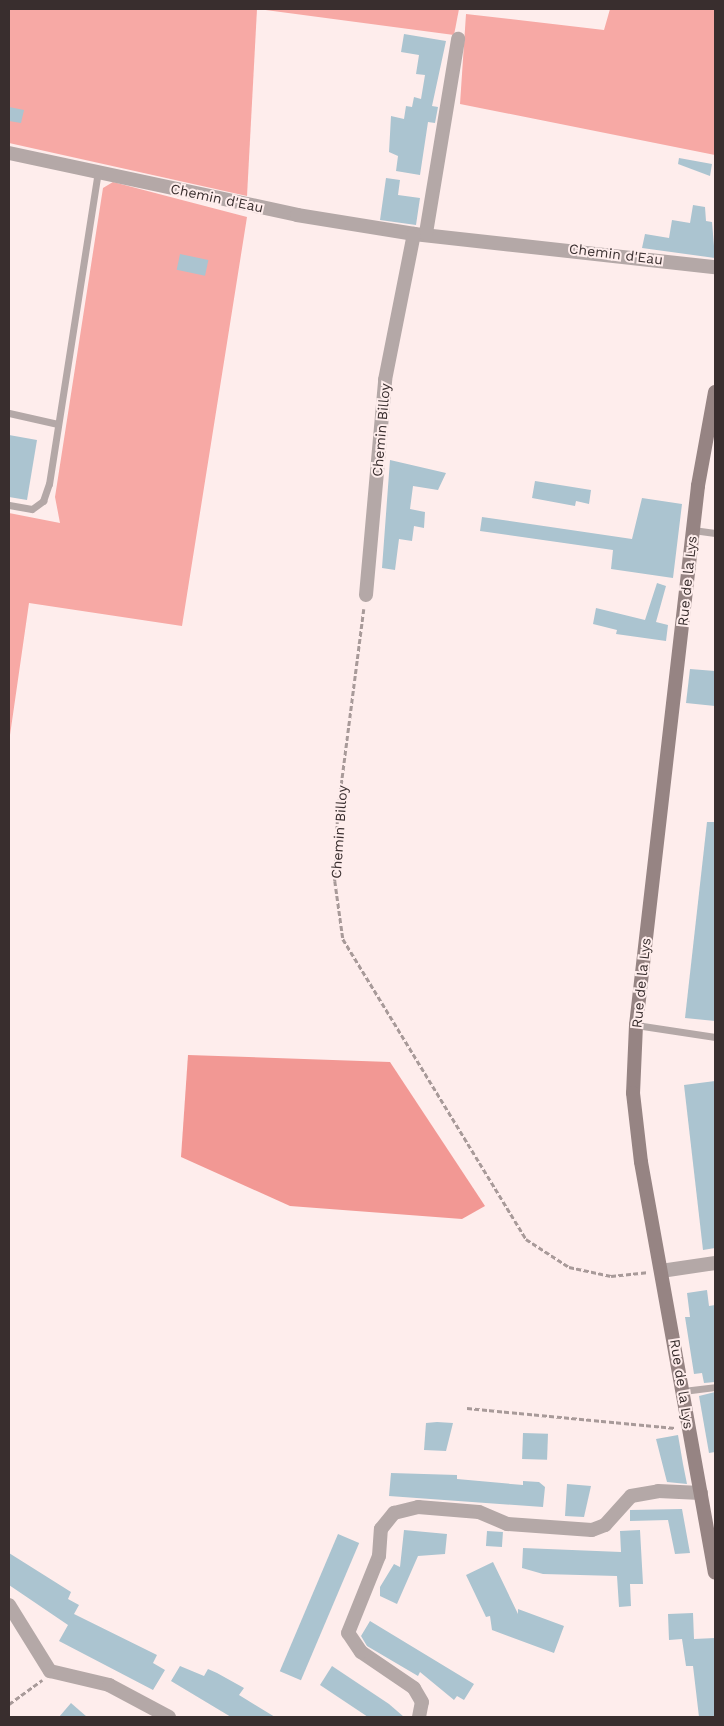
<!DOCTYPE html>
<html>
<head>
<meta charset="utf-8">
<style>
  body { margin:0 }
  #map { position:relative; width:724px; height:1726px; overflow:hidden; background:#feedec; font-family:"Work Sans",sans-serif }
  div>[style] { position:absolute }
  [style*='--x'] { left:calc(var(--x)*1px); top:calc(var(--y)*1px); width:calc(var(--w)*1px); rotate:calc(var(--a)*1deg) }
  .green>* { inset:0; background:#f7a9a5 }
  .forest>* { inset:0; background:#f29894 }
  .building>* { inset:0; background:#abc4d0; transform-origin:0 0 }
  .path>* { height:2.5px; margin-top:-1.25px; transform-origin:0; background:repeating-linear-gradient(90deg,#a89a99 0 5px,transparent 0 7.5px) }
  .service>* { height:7px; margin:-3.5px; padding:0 3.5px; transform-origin:3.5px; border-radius:3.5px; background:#b4a8a7 }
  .minor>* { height:14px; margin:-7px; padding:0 7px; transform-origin:7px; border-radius:7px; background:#b4a8a7 }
  .secondary>* { height:14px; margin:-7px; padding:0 7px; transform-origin:7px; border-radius:7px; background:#968483 }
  span { translate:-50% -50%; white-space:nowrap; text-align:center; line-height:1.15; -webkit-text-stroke:4px #feedec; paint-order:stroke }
  .street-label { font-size:14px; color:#392e2e }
  .frame { position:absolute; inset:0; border:10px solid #392e2e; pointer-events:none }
</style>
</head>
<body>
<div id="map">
  <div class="green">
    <div style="clip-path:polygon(9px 9px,257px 9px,247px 196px,9px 143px)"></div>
    <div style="clip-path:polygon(258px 9px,459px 9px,454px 35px)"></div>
    <div style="clip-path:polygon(610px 9px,715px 9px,715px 155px,460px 104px,466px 14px,604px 30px)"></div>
    <div style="clip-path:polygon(113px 182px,247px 217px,182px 626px,29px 603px,9px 742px,9px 513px,60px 523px,55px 497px,103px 188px)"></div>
  </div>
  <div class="forest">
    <div style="clip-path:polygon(188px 1055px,390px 1062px,485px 1206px,462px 1219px,290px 1206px,181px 1157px)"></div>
  </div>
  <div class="building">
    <div style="clip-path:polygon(404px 34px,446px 41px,432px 106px,438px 107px,435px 123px,428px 122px,420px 175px,396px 171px,398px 156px,389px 152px,391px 116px,404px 119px,406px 106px,412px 107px,414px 97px,421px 99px,425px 75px,416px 74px,419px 55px,401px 52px)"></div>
    <div style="clip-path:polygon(9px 107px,24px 110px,21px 123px,9px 121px)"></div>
    <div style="clip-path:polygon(679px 158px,712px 164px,710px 176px,678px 164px)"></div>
    <div style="clip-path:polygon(386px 178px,400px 180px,398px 195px,420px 198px,416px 225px,380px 220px)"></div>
    <div style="clip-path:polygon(693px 205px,705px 207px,706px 221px,712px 222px,715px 258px,642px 248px,645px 234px,669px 238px,672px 220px,690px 223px)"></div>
    <div style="left:180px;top:254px;width:29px;height:16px;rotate:12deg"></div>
    <div style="clip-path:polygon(9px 435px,37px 440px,27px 500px,9px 497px)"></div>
    <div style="clip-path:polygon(390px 460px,446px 473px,438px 490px,413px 486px,410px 509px,425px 512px,424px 528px,414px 526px,412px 541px,399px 539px,395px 570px,382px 568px)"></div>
    <div style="clip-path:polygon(535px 481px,591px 490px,589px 504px,576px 501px,575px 506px,532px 498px)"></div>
    <div style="clip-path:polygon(642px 498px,682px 504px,673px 578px,611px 569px,613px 550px,480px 531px,482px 517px,632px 539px)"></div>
    <div style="clip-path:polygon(657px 583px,666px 586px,656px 622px,668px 625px,666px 641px,616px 634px,617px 630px,593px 624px,596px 608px,645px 620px)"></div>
    <div style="clip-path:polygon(690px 669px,715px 671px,715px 706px,686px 703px)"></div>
    <div style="clip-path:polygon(707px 822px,715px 822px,715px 1021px,685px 1018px)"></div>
    <div style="clip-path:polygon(715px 1081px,715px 1248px,703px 1250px,684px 1085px)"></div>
    <div style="clip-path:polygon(707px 1290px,709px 1306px,715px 1305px,715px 1382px,704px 1383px,702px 1373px,694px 1374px,685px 1317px,690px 1317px,687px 1293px)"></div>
    <div style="clip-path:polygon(715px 1392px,715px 1452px,709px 1453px,699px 1396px)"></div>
    <div style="clip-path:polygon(437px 1422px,453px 1423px,446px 1451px,424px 1450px,426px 1423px)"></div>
    <div style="left:523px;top:1433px;width:25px;height:26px;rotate:2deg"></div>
    <div style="clip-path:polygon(678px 1435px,683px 1464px,687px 1484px,667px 1482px,656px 1439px)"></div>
    <div style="clip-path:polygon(391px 1473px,457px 1475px,457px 1479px,523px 1485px,523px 1481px,539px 1482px,545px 1487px,543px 1507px,389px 1496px)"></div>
    <div style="clip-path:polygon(567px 1484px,591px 1486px,584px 1517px,565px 1516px)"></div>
    <div style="clip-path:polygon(682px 1509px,690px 1553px,675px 1554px,668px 1520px,630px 1521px,630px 1510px)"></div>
    <div style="clip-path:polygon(404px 1530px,447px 1534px,445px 1554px,418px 1556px,397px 1604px,380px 1596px,380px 1587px,394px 1564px,400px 1567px)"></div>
    <div style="clip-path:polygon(640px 1530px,643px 1584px,630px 1584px,631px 1606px,619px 1607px,617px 1576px,543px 1574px,522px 1568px,523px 1548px,621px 1552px,620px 1531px)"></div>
    <div style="left:487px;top:1531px;width:16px;height:15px;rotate:4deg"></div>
    <div style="left:338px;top:1534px;width:23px;height:149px;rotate:23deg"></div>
    <div style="clip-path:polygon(9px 1553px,71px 1592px,68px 1599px,79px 1605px,74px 1614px,157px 1655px,153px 1663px,165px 1670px,153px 1690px,59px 1641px,68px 1625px,9px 1585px)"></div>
    <div style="clip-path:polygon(493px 1562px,518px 1614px,518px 1609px,564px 1626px,554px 1653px,492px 1630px,490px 1616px,486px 1617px,466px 1575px)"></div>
    <div style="clip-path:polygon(693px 1613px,694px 1639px,715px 1638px,715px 1717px,699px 1717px,693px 1666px,686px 1666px,682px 1639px,669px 1640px,668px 1614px)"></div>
    <div style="clip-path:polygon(370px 1621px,474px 1684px,464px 1700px,457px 1696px,454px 1700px,420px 1672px,418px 1676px,367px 1646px,361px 1636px)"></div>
    <div style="clip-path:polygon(180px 1666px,204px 1676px,208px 1669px,217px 1673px,244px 1688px,239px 1695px,275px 1717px,231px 1717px,171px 1681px)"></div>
    <div style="clip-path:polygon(332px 1666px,389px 1704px,404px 1717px,368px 1717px,320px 1685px)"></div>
    <div style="clip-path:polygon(71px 1703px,87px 1717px,59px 1717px)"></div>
  </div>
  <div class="path">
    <div style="--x:364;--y:609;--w:204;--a:97.3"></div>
    <div style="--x:338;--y:811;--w:70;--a:92.5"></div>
    <div style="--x:335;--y:881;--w:59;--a:82.1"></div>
    <div style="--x:343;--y:939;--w:351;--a:58.6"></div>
    <div style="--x:526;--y:1239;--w:51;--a:33.1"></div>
    <div style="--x:569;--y:1267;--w:43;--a:12.1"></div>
    <div style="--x:611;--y:1276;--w:36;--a:-6"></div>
    <div style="--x:467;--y:1408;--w:209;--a:5.5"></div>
    <div style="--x:9;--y:1704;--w:41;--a:-36"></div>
  </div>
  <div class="service">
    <div style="--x:9;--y:413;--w:50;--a:12.7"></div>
    <div style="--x:9;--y:505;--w:23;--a:10"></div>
    <div style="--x:32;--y:509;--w:14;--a:-36"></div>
    <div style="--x:43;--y:501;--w:18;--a:-71"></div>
    <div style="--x:49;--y:484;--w:316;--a:-81.1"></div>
    <div style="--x:693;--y:530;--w:22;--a:8"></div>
    <div style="--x:636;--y:1025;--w:80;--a:8.6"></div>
    <div style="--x:683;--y:1391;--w:32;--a:-7"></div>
  </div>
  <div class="minor">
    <div style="--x:9;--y:153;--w:295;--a:12.1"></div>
    <div style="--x:297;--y:215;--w:119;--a:9.2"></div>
    <div style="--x:414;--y:234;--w:303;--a:6.3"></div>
    <div style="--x:426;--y:233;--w:197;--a:-80.6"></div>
    <div style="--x:366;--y:595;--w:216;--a:-84.9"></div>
    <div style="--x:385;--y:380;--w:149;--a:-78.8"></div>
    <div style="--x:661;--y:1271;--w:55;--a:-8.4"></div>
    <div style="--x:9;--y:1605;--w:78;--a:58.2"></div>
    <div style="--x:50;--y:1671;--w:61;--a:13.3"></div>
    <div style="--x:109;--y:1685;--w:68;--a:28.1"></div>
    <div style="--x:419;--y:1717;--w:15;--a:-79"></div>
    <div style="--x:422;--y:1702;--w:16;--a:-120"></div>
    <div style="--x:414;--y:1688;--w:64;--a:-145.8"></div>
    <div style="--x:361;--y:1652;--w:23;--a:-124"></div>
    <div style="--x:348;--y:1633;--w:83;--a:-68.1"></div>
    <div style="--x:379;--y:1556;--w:27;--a:-86"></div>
    <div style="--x:381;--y:1529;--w:21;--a:-51"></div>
    <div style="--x:394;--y:1513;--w:25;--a:-14"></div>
    <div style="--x:418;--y:1507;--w:61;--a:4.7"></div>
    <div style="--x:479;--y:1512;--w:30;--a:23"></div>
    <div style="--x:507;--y:1524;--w:85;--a:4"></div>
    <div style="--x:592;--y:1530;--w:14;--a:-21"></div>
    <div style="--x:605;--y:1525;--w:39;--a:-48"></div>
    <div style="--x:631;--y:1496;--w:27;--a:-10"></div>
    <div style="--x:658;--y:1491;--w:43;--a:2.7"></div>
  </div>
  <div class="secondary">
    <div style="--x:715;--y:392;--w:96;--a:100.3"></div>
    <div style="--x:698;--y:486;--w:543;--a:96.56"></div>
    <div style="--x:636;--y:1025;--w:68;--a:92.5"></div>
    <div style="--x:633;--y:1093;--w:69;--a:83.4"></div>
    <div style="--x:641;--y:1162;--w:417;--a:79.8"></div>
  </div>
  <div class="street-label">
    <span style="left:217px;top:198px;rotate:12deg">Chemin d'Eau</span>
    <span style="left:616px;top:254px;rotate:7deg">Chemin d'Eau</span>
    <span style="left:381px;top:430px;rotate:-85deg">Chemin Billoy</span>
    <span style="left:687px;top:581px;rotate:-84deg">Rue de la Lys</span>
    <span style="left:339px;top:832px;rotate:-86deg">Chemin Billoy</span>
    <span style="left:641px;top:983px;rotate:-84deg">Rue de la Lys</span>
    <span style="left:682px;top:1384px;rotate:81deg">Rue de la Lys</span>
  </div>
  <div class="frame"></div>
</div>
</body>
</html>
